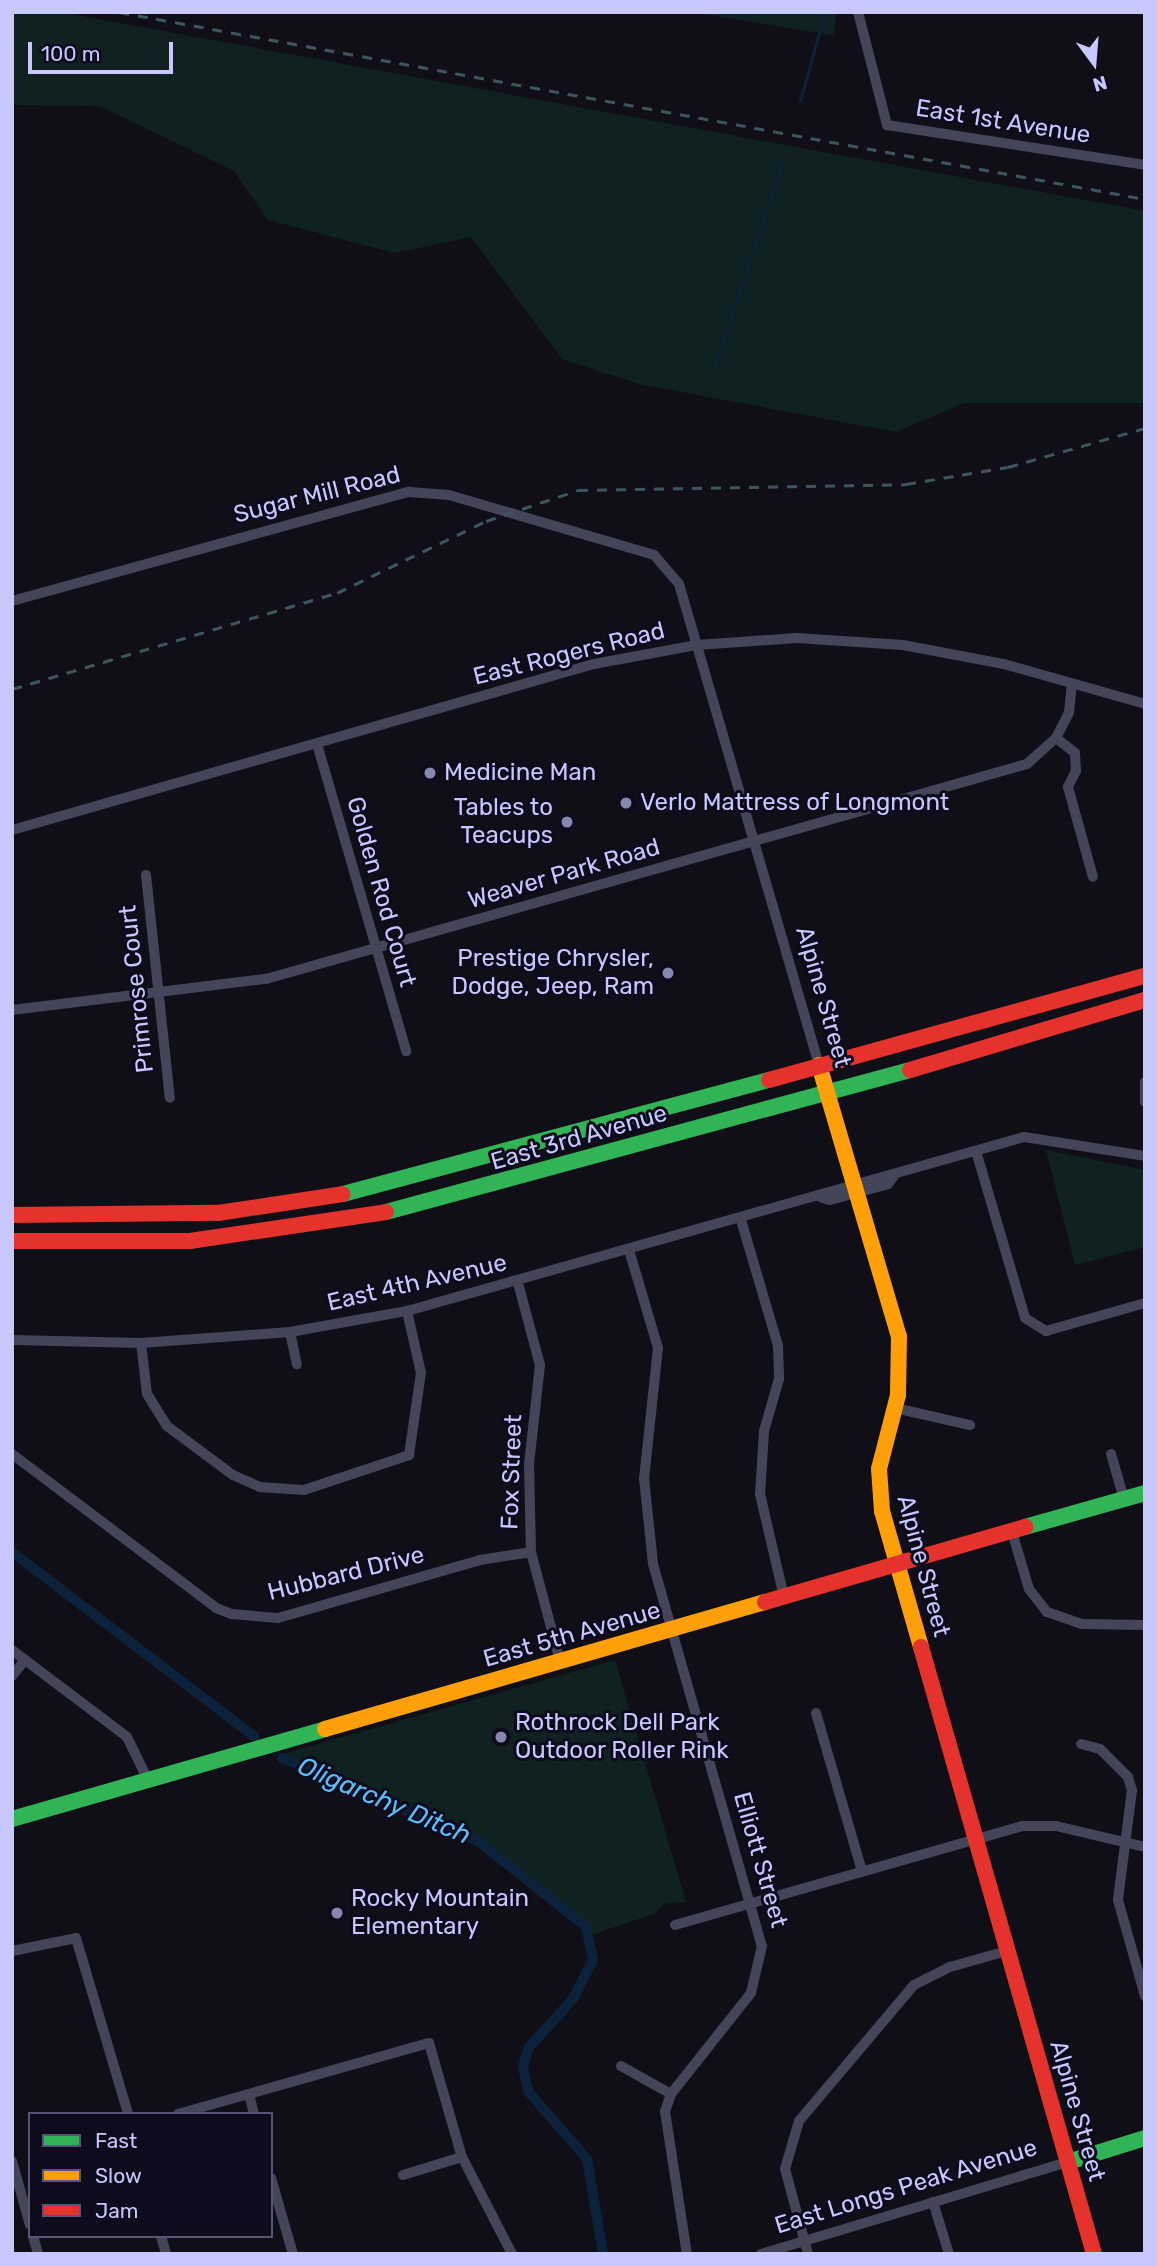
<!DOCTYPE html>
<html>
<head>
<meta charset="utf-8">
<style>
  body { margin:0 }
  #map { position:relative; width:1157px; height:2266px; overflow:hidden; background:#100f18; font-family:Rubik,sans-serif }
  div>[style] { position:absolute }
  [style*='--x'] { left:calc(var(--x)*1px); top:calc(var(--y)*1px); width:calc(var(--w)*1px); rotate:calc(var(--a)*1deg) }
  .green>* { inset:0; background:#0f2221 }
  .stream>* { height:2.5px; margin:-1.25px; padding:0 1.25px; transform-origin:1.25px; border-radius:1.25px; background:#0c223b }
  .canal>* { height:10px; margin:-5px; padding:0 5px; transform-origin:5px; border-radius:5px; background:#0c223b }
  .street>* { height:10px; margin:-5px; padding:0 5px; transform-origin:5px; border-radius:5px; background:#444559 }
  .fast>* { height:16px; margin:-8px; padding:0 8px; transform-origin:8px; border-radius:8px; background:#30b455 }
  .slow>* { height:16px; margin:-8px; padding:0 8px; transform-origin:8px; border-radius:8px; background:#ff9f0a }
  .jam>* { height:16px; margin:-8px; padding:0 8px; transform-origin:8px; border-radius:8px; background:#e5322d }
  .rail>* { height:2.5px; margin-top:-1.25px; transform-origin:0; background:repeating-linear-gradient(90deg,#3d5561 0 10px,transparent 0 19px) }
  .dots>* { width:19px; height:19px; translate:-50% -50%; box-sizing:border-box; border:4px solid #0d0b1c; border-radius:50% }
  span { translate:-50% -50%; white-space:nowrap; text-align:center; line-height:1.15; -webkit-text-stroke:6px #0d0b1c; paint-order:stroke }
  .street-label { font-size:24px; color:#c8c7fe }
  .poi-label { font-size:24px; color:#c8c7fe }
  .left { translate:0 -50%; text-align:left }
  .right { translate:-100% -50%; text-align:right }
  .water-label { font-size:26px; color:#57bffc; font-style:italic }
  .frame { position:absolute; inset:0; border:14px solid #c8c7fe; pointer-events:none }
  .legend { position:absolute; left:28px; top:2112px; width:245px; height:126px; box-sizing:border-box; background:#0d0b1c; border:2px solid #585676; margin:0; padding:9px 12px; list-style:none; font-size:21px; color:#c8c7fe }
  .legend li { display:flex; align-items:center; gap:14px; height:35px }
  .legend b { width:35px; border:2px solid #585676 }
  .north { position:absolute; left:1059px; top:28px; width:70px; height:70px; -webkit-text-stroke:5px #0d0b1c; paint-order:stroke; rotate:164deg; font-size:19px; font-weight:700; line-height:28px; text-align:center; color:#c8c7fe }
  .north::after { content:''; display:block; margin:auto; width:24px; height:32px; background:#c8c7fe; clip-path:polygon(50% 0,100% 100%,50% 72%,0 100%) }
  .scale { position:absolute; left:28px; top:42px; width:145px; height:32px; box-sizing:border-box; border:4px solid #c8c7fe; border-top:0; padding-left:9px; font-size:21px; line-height:24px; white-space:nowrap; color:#c8c7fe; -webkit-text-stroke:5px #0d0b1c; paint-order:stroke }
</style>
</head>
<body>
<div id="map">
  <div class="green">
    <div style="clip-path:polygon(12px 12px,60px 12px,1145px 211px,1145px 403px,964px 403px,896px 432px,639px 384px,562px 359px,471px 237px,395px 253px,268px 220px,234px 171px,100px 106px,12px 105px)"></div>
    <div style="clip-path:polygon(690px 12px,837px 12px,833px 35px)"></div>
    <div style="clip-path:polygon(1046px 1150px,1145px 1170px,1145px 1247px,1075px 1265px)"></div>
    <div style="clip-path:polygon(615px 1660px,686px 1902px,666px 1903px,654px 1914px,588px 1936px,586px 1927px,478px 1841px,279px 1755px)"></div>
  </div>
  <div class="stream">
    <div style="--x:800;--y:101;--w:92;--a:-74.3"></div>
    <div style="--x:714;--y:369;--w:223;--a:-71.7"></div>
  </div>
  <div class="canal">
    <div style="--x:12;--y:1552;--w:305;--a:37.3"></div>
    <div style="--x:282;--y:1758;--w:213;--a:23"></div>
    <div style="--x:478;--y:1841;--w:138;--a:38.5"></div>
    <div style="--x:586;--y:1927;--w:34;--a:78"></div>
    <div style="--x:593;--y:1960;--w:44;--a:117.1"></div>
    <div style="--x:573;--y:1999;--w:65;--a:132.5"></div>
    <div style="--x:529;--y:2047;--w:21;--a:107"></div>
    <div style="--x:523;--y:2067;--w:25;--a:78"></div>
    <div style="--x:528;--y:2091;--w:90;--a:49.1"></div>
    <div style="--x:587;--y:2159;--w:96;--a:80.4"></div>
  </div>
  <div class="street">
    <div style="--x:858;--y:12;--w:117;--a:75.6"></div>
    <div style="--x:887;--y:125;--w:261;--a:8.8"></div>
    <div style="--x:12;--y:601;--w:412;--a:-15.4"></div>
    <div style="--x:409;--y:492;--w:40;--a:4.3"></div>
    <div style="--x:449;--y:495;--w:214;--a:16.3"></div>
    <div style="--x:654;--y:555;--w:38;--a:49"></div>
    <div style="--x:679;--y:584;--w:501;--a:73.77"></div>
    <div style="--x:1056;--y:738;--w:24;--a:38"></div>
    <div style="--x:1075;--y:753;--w:18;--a:87"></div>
    <div style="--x:1076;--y:771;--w:18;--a:117"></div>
    <div style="--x:1068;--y:787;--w:93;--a:74.5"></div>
    <div style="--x:317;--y:744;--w:320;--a:73.8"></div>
    <div style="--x:12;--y:830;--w:605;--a:-15.92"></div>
    <div style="--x:594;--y:664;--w:105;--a:-10.5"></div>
    <div style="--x:697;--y:645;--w:100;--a:-4"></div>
    <div style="--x:797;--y:638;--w:106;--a:3.8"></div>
    <div style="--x:903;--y:645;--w:103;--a:10.7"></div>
    <div style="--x:1004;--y:664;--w:147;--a:15.8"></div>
    <div style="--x:146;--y:875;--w:224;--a:83.9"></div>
    <div style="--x:12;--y:1010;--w:256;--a:-7"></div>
    <div style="--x:266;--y:979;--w:791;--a:-15.78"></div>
    <div style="--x:1027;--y:764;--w:39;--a:-42"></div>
    <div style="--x:1056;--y:738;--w:29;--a:-63"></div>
    <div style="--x:1069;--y:712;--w:28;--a:-84"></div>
    <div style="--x:1145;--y:1082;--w:20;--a:90"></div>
    <div style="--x:976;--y:1151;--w:174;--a:73.6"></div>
    <div style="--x:1025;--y:1318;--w:25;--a:32"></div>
    <div style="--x:1046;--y:1331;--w:103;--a:-15.8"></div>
    <div style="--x:820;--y:1197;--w:10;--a:17"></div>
    <div style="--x:830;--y:1200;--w:60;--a:-15.4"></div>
    <div style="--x:888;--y:1184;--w:10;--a:-53"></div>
    <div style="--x:741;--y:1220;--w:131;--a:73.6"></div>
    <div style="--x:778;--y:1346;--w:33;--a:88"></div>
    <div style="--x:779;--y:1379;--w:54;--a:106.1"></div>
    <div style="--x:764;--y:1431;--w:63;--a:93.6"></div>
    <div style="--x:760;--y:1494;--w:106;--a:76.9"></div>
    <div style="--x:629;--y:1250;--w:102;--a:73.5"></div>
    <div style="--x:658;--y:1348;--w:131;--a:96.1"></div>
    <div style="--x:644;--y:1478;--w:86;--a:84"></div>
    <div style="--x:653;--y:1564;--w:397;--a:74.1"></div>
    <div style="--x:762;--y:1946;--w:48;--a:103.2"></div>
    <div style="--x:751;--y:1993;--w:129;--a:128.4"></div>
    <div style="--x:671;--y:2094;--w:18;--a:109"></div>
    <div style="--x:665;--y:2111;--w:145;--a:81.3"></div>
    <div style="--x:518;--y:1283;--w:85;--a:75"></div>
    <div style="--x:540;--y:1365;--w:100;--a:96.3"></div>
    <div style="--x:529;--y:1464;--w:88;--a:88.7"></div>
    <div style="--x:531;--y:1552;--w:113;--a:75.1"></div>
    <div style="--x:290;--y:1332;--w:33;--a:78"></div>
    <div style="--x:12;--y:1340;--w:129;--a:1.3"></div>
    <div style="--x:141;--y:1343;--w:149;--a:-4.2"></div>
    <div style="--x:290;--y:1332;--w:119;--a:-10.2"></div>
    <div style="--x:407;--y:1311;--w:641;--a:-15.75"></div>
    <div style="--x:1024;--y:1137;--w:122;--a:8.9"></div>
    <div style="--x:141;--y:1343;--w:51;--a:83.3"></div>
    <div style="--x:147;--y:1394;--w:38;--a:58"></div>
    <div style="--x:167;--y:1426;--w:82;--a:36.6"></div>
    <div style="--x:233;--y:1475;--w:30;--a:24"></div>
    <div style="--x:260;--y:1487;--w:44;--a:3.9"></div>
    <div style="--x:304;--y:1490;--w:111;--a:-18.4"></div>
    <div style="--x:409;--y:1455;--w:83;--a:-81.7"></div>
    <div style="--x:421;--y:1373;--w:64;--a:-102.7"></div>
    <div style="--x:895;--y:1408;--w:77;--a:12.8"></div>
    <div style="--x:12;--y:1454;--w:256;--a:37"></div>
    <div style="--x:216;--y:1608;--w:17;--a:21"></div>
    <div style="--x:232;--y:1614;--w:46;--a:5"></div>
    <div style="--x:278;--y:1618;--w:210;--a:-16"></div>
    <div style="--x:480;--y:1560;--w:52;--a:-8.9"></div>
    <div style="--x:1111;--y:1454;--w:47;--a:73.9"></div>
    <div style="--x:1012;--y:1532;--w:59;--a:73.4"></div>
    <div style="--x:1029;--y:1589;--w:29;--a:52"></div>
    <div style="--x:1047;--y:1612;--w:36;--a:19"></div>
    <div style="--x:1081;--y:1624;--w:64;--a:0.9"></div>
    <div style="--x:12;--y:1650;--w:144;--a:37.1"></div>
    <div style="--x:127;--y:1737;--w:48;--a:64"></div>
    <div style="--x:12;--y:1676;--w:21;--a:-51"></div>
    <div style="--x:816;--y:1713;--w:165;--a:73.8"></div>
    <div style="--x:1081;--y:1744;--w:20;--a:15"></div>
    <div style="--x:1100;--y:1749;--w:40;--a:45"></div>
    <div style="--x:1128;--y:1777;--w:14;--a:73"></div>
    <div style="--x:1132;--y:1790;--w:111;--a:97.3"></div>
    <div style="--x:1118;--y:1900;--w:100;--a:74.3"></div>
    <div style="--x:675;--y:1925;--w:361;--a:-15.9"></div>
    <div style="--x:1022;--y:1826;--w:34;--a:0"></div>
    <div style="--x:1056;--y:1826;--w:91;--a:13.3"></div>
    <div style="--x:12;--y:1951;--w:65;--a:-11.5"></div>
    <div style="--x:76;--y:1938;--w:184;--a:73.5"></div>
    <div style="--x:621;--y:2066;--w:57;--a:29.2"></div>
    <div style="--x:249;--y:2094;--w:21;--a:76"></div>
    <div style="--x:178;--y:2114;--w:261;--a:-15.8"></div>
    <div style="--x:429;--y:2043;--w:119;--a:73.9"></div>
    <div style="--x:462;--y:2157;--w:109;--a:62.7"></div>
    <div style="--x:12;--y:2161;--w:66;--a:74.3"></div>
    <div style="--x:403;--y:2175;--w:62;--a:-17"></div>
    <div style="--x:271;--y:2178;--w:79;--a:73.9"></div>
    <div style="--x:933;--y:2202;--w:54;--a:72.9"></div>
    <div style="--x:33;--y:2236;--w:19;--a:74"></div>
    <div style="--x:161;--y:2236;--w:19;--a:74"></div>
    <div style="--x:761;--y:2254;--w:320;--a:-16.7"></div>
    <div style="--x:808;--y:2254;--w:88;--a:-105.1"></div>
    <div style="--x:785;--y:2169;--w:50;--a:-73.7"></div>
    <div style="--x:799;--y:2121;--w:178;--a:-49.8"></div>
    <div style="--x:914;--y:1985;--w:40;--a:-26.6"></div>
    <div style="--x:950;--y:1967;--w:59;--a:-15.7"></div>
  </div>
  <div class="fast">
    <div style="--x:343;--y:1194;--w:441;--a:-15"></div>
    <div style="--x:386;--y:1212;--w:543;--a:-15.16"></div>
    <div style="--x:1025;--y:1527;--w:125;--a:-15.8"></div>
    <div style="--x:12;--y:1819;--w:326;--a:-16"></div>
    <div style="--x:1068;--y:2162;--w:81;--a:-17.3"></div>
  </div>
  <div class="slow">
    <div style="--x:819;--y:1065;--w:283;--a:73.6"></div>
    <div style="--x:899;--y:1336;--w:59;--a:91"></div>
    <div style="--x:898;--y:1395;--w:76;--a:104.4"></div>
    <div style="--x:879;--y:1469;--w:42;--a:85.9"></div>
    <div style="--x:882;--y:1511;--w:141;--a:74"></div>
    <div style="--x:325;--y:1729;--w:458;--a:-16.1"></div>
  </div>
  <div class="jam">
    <div style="--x:910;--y:1070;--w:245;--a:-16.6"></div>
    <div style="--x:769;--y:1080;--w:390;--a:-15.5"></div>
    <div style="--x:12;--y:1215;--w:206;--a:-0.6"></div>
    <div style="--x:218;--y:1213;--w:126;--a:-8.6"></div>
    <div style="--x:12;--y:1241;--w:178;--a:0"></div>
    <div style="--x:190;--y:1241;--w:198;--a:-8.4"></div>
    <div style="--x:765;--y:1602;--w:271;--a:-16.1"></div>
    <div style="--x:921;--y:1647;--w:631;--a:74.09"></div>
  </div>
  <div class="rail">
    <div style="--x:119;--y:12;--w:1043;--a:10.33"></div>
    <div style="--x:12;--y:689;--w:339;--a:-16.5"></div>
    <div style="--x:337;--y:593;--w:165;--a:-25.8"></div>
    <div style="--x:486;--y:521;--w:97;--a:-18.6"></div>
    <div style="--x:578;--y:490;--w:328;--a:-1"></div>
    <div style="--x:906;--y:484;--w:103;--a:-9.5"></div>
    <div style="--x:1008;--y:467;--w:142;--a:-15.9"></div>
  </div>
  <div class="dots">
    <div style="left:430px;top:773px;background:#8887ae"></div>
    <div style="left:626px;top:803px;background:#8887ae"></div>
    <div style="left:567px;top:822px;background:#8887ae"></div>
    <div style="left:668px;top:973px;background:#8887ae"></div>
    <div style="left:501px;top:1737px;background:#8887ae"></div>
    <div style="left:337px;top:1913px;background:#8887ae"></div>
  </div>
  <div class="street-label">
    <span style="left:1003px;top:122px;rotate:9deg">East 1st Avenue</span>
    <span style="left:317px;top:495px;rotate:-14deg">Sugar Mill Road</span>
    <span style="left:569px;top:654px;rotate:-14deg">East Rogers Road</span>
    <span style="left:564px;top:874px;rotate:-16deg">Weaver Park Road</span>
    <span style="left:381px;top:892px;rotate:74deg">Golden Rod Court</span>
    <span style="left:137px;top:989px;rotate:-96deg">Primrose Court</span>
    <span style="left:823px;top:997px;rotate:74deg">Alpine Street</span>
    <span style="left:579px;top:1138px;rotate:-16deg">East 3rd Avenue</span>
    <span style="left:417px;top:1283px;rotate:-13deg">East 4th Avenue</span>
    <span style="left:512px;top:1472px;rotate:-88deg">Fox Street</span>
    <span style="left:923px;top:1566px;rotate:75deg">Alpine Street</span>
    <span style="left:346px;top:1574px;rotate:-14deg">Hubbard Drive</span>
    <span style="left:572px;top:1635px;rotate:-16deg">East 5th Avenue</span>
    <span style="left:760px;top:1860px;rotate:74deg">Elliott Street</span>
    <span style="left:1077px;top:2111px;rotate:74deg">Alpine Street</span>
    <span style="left:906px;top:2187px;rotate:-17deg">East Longs Peak Avenue</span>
  </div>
  <div class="poi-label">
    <span class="left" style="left:444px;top:773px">Medicine Man</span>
    <span class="left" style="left:640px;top:803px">Verlo Mattress of Longmont</span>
    <span class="right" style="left:553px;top:822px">Tables to<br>Teacups</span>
    <span class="right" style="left:654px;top:973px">Prestige Chrysler,<br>Dodge, Jeep, Ram</span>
    <span class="left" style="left:515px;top:1737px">Rothrock Dell Park<br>Outdoor Roller Rink</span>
    <span class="left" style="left:351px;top:1913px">Rocky Mountain<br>Elementary</span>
  </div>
  <div class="water-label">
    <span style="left:384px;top:1801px;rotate:23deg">Oligarchy Ditch</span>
  </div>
  <div class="frame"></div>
  <ul class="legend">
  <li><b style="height:9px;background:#30b455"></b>Fast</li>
  <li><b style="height:9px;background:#ff9f0a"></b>Slow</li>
  <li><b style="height:9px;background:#e5322d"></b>Jam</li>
  </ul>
  <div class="north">N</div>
  <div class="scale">100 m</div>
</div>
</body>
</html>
